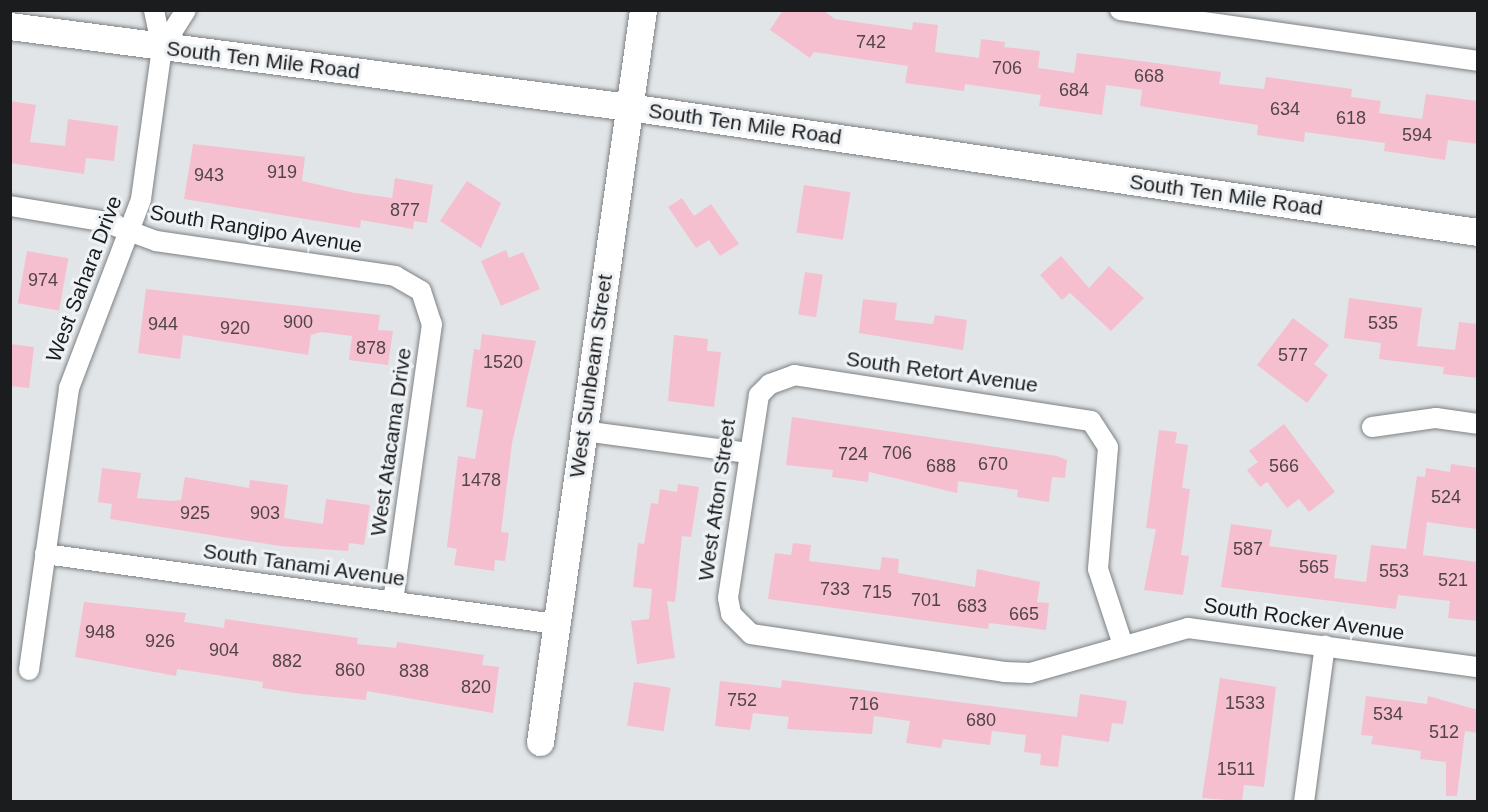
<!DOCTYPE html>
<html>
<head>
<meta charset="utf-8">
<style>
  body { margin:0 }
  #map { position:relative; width:1488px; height:812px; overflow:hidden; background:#e1e5e7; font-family:Helvetica,sans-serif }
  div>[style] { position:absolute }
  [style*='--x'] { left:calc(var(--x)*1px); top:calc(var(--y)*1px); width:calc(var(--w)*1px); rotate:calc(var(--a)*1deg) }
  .building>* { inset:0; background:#f5bfd0; transform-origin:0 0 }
  .roads { filter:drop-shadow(0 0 2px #7e8184) drop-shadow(0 0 2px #7e8184) }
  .street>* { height:20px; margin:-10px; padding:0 10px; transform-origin:10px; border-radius:10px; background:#fff }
  .secondary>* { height:27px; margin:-13.5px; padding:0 13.5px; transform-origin:13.5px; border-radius:13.5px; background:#fff }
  span { translate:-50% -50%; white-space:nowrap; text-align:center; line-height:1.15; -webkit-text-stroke:6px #eff2f5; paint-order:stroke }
  .number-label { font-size:18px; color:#52454a }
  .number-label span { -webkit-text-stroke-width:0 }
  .street-label { font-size:21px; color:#1b1c1d }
  .frame { position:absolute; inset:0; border:12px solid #1b1c1d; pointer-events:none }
</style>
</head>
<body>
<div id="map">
  <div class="building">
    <div style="clip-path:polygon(783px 10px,823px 10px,835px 19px,912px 30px,913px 22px,938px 25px,935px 52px,979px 58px,981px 39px,1005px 42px,1004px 47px,1040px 51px,1038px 68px,1074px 73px,1077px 53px,1126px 59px,1221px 72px,1219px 84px,1264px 89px,1266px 77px,1352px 89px,1351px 97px,1381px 101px,1379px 113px,1422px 119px,1426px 94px,1478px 101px,1478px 144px,1448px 140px,1445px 160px,1384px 151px,1385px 143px,1305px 132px,1304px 142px,1257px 135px,1258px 125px,1140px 106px,1142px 90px,1106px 85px,1102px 115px,1039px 106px,1041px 95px,965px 84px,964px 91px,905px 83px,908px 66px,814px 52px,810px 58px,770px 30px)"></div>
    <div style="clip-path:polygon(10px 101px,36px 105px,30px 142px,65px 146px,68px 119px,118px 126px,114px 161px,86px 158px,84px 174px,10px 163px)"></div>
    <div style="clip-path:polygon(193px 144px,305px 157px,302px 181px,355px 193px,392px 198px,395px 178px,433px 185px,427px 223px,414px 221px,413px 229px,361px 220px,360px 228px,184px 199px)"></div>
    <div style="clip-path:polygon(467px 181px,501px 203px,481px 248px,440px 221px)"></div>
    <div style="left:804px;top:185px;width:47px;height:48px;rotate:9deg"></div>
    <div style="clip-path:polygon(682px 198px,694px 216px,711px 204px,739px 244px,720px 256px,709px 240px,696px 248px,668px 207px)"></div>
    <div style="clip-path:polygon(506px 250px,509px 258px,523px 252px,540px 289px,501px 306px,481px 261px)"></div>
    <div style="left:27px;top:251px;width:42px;height:53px;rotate:10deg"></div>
    <div style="clip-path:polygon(1061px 256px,1089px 288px,1109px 266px,1144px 298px,1111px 331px,1070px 293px,1062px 300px,1040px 275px)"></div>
    <div style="left:805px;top:272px;width:18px;height:43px;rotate:9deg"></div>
    <div style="clip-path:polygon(146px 289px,380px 315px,378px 330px,393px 331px,388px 365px,349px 360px,352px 336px,321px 332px,311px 335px,308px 355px,183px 335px,180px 359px,138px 353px)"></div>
    <div style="clip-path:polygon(1349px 298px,1422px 308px,1417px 346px,1455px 350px,1459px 322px,1478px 324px,1478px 378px,1443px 374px,1444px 367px,1379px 359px,1381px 343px,1344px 338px)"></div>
    <div style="clip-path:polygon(863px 299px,897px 303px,895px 320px,933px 324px,935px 315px,967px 320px,963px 350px,859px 333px)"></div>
    <div style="clip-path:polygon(1293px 318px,1329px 345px,1314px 364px,1328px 375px,1307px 403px,1257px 365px)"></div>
    <div style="clip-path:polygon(482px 334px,536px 341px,512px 443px,501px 532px,509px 533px,505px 561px,495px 560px,494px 571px,454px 565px,457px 549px,447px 547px,458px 456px,475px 459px,483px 410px,466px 407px,474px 349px,480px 350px)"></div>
    <div style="clip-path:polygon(674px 335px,708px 339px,707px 351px,721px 352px,714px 407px,668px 401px)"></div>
    <div style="clip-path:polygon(10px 344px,34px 347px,29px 388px,10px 386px)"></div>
    <div style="clip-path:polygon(792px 417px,1057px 456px,1067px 460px,1065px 478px,1052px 477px,1049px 502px,1017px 497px,1018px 490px,958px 481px,957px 493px,869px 472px,868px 482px,832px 477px,833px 470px,786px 465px)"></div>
    <div style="clip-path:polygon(1284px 424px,1335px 492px,1309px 512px,1299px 499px,1287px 508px,1267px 482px,1260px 487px,1247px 470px,1258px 462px,1249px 451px)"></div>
    <div style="clip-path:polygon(1159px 430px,1177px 432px,1175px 443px,1188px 445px,1182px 488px,1190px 489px,1181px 555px,1189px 556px,1183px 595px,1144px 590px,1156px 529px,1146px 528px)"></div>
    <div style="clip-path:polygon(1451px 464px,1478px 468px,1476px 529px,1427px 522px,1423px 555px,1478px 562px,1478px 621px,1448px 618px,1450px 601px,1398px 595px,1396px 609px,1221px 587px,1231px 524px,1272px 530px,1269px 546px,1337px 555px,1334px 578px,1366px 582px,1371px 545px,1406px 549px,1417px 476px,1425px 477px,1426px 468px,1450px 472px)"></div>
    <div style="clip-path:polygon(102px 468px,141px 473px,137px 498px,172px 501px,181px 500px,185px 477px,249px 488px,250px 480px,288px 485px,284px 518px,323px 524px,326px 499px,370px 505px,364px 545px,349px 543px,348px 551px,280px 546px,110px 519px,112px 504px,98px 502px)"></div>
    <div style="clip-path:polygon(678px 484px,699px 487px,691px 537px,682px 536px,675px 602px,667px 601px,675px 658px,637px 664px,631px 621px,649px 619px,652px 589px,633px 587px,638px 543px,644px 544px,651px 503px,658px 504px,660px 489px,677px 492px)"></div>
    <div style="clip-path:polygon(793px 543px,811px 545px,809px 561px,880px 570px,882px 557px,899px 559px,898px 573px,975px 587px,977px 569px,1040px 582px,1037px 602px,1049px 603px,1046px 630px,989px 623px,988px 629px,768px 599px,775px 553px,791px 555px)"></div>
    <div style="clip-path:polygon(84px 602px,186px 613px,184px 622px,224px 628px,225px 619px,358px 638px,357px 644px,396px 648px,397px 642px,484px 655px,482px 665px,499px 667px,493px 713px,367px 691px,366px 700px,302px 694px,262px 688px,263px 682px,177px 669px,176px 676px,75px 657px)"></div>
    <div style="clip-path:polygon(1220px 678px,1276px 687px,1264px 787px,1244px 785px,1242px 801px,1202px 798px)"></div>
    <div style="clip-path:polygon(782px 680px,1077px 717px,1080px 694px,1127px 701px,1123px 724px,1112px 723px,1109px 742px,1062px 735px,1058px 767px,1040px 765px,1041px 754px,1024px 752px,1026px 735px,992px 731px,990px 745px,943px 739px,941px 748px,906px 743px,910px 721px,874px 716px,872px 734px,787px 729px,789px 717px,753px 713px,750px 730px,715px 726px,720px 681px,781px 688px)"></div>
    <div style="left:634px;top:682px;width:37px;height:44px;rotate:9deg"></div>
    <div style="clip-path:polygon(1366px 696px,1427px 704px,1428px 696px,1478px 710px,1478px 733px,1465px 731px,1457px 796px,1446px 796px,1446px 762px,1420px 759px,1421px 751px,1371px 744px,1373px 736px,1361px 735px)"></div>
  </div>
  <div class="roads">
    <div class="street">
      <div style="--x:1120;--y:10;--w:362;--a:8.1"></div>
      <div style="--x:162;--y:48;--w:45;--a:-57.7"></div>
      <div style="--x:10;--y:206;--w:93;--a:9.3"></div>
      <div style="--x:102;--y:221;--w:58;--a:20.3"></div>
      <div style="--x:156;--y:241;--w:242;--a:8.3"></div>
      <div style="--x:395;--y:276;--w:30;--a:30"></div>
      <div style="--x:421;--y:291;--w:35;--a:72"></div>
      <div style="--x:432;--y:324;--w:280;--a:98"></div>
      <div style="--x:1372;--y:427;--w:65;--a:-8"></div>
      <div style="--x:1436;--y:418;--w:42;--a:8.1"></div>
      <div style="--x:583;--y:431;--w:166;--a:7.6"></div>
      <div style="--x:45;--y:554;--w:516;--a:7.8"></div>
      <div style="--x:1123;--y:645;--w:80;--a:-108.2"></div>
      <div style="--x:1098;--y:569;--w:122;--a:-85.3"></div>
      <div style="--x:1108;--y:447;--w:31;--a:-123"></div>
      <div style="--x:1091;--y:421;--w:300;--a:-171.2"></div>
      <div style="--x:795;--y:375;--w:27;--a:160"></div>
      <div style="--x:770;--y:384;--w:16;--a:135"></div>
      <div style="--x:759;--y:395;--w:205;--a:98.7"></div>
      <div style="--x:728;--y:598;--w:16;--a:79"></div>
      <div style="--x:731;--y:614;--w:28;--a:45"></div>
      <div style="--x:751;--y:634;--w:256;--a:8.5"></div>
      <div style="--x:1004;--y:672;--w:26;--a:2"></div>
      <div style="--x:1030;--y:673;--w:164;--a:-15.9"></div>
      <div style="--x:1188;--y:628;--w:293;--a:7.7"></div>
      <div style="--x:29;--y:670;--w:285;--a:-81.9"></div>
      <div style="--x:69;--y:388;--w:202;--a:-69.1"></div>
      <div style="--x:141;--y:199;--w:152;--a:-82.1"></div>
      <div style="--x:162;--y:48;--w:39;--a:-102"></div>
      <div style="--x:1304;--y:802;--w:158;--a:-82.4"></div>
    </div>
    <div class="secondary">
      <div style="--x:10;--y:26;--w:624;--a:7.46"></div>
      <div style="--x:629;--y:107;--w:858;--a:8.38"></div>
      <div style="--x:540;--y:742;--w:739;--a:-81.99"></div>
    </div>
  </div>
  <div class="number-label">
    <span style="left:871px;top:42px">742</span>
    <span style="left:1007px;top:68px">706</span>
    <span style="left:1149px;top:76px">668</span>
    <span style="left:1074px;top:90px">684</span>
    <span style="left:1285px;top:109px">634</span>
    <span style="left:1351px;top:118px">618</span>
    <span style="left:1417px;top:135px">594</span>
    <span style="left:282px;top:172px">919</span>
    <span style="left:209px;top:175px">943</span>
    <span style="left:405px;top:210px">877</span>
    <span style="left:43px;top:280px">974</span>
    <span style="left:298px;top:322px">900</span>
    <span style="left:1383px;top:323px">535</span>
    <span style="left:163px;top:324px">944</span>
    <span style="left:235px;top:328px">920</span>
    <span style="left:371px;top:348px">878</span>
    <span style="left:1293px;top:355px">577</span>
    <span style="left:503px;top:362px">1520</span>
    <span style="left:897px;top:453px">706</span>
    <span style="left:853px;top:454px">724</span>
    <span style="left:993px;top:464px">670</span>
    <span style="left:941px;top:466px">688</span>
    <span style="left:1284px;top:466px">566</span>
    <span style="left:481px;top:480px">1478</span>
    <span style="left:1446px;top:497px">524</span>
    <span style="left:195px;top:513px">925</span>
    <span style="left:265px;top:513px">903</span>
    <span style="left:1248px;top:549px">587</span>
    <span style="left:1314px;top:567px">565</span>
    <span style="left:1394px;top:571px">553</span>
    <span style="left:1453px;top:580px">521</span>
    <span style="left:835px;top:589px">733</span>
    <span style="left:877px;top:592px">715</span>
    <span style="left:926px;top:600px">701</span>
    <span style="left:972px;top:606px">683</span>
    <span style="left:1024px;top:614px">665</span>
    <span style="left:100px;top:632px">948</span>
    <span style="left:160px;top:641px">926</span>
    <span style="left:224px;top:650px">904</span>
    <span style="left:287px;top:661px">882</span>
    <span style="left:350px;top:670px">860</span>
    <span style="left:414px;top:671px">838</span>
    <span style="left:476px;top:687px">820</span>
    <span style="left:742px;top:700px">752</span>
    <span style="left:1245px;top:703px">1533</span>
    <span style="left:864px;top:704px">716</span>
    <span style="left:1388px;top:714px">534</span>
    <span style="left:981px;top:720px">680</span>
    <span style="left:1444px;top:732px">512</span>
    <span style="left:1236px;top:769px">1511</span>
  </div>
  <div class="street-label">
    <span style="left:263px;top:60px;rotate:7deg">South Ten Mile Road</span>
    <span style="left:745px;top:124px;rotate:8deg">South Ten Mile Road</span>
    <span style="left:1226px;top:195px;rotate:8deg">South Ten Mile Road</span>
    <span style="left:256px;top:229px;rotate:9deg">South Rangipo Avenue</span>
    <span style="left:84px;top:279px;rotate:-69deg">West Sahara Drive</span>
    <span style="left:942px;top:372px;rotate:8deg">South Retort Avenue</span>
    <span style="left:591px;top:376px;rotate:-82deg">West Sunbeam Street</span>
    <span style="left:391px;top:442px;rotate:-82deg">West Atacama Drive</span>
    <span style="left:717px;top:500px;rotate:-82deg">West Afton Street</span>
    <span style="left:304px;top:565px;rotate:8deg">South Tanami Avenue</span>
    <span style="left:1304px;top:619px;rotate:8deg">South Rocker Avenue</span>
  </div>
  <div class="frame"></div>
</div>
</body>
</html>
